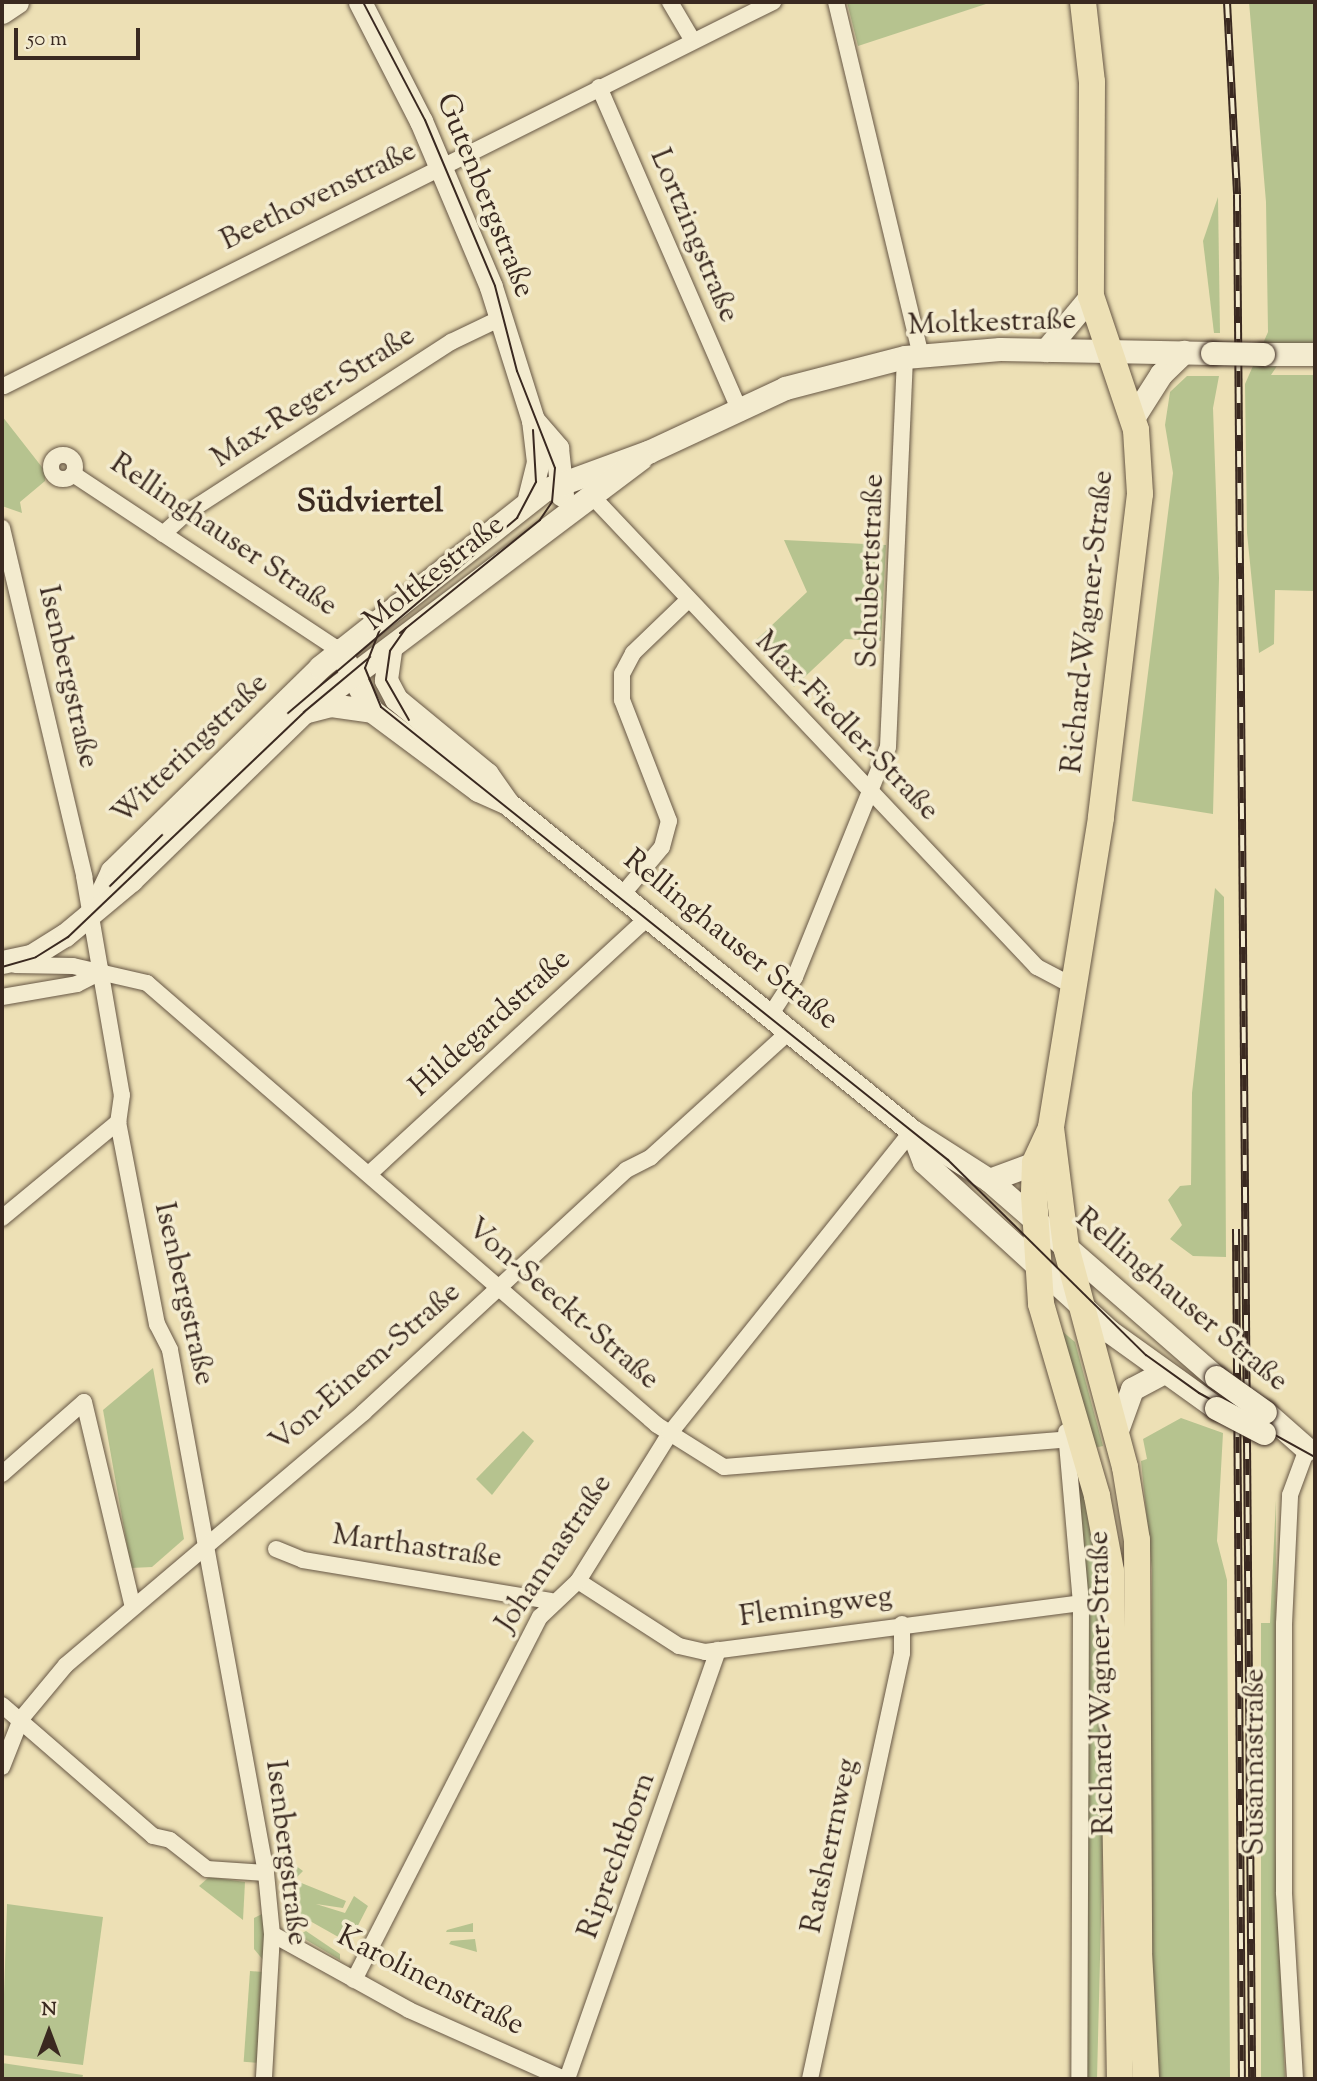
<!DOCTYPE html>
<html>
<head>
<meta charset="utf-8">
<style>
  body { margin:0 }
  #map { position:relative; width:1317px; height:2081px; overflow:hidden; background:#ede0b5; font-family:"Sorts Mill Goudy",serif }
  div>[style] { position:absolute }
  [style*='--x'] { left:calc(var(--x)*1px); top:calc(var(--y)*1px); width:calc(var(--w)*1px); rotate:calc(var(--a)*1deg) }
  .green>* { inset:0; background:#b6c38f; transform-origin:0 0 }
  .roads { filter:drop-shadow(0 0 2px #675745) drop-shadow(0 0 2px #675745) }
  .street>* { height:16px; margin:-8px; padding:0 8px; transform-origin:8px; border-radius:8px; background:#f3ebcf }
  .street>.ring { margin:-8px; padding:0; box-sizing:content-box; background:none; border:16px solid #f3ebcf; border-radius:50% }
  .secondary>* { height:23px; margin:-11.5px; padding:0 11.5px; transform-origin:11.5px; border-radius:11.5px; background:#f3ebcf }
  .primary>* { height:26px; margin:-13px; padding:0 13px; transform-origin:13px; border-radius:13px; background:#ede0b5 }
  .tram>* { height:2px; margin:-1px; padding:0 1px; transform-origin:1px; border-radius:1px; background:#3a2920 }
  .rail>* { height:8px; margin-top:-4px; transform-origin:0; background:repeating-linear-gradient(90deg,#f3ebcf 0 16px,#3a2920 0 32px); box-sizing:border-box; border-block:2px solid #3a2920 }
  .bridges { filter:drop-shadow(0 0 2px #3a2920) drop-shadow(0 0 2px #3a2920) }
  .secondary-bridge>* { height:23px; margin:-11.5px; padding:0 11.5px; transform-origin:11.5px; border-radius:11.5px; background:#f3ebcf }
  span { translate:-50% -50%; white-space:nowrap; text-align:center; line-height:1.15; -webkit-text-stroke:7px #f3ebcf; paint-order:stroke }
  .street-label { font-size:30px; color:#3a2920 }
  .quarter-label { font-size:33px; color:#3a2920; font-weight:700 }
  .frame { position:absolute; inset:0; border:4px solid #3a2920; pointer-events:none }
  .north { position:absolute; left:14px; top:1997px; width:70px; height:70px; -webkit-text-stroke:5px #f3ebcf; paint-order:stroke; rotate:0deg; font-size:19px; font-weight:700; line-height:28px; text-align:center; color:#3a2920 }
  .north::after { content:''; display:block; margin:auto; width:24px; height:32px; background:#3a2920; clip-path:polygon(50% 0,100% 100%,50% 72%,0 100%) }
  .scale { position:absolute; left:14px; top:28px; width:126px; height:32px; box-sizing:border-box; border:4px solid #3a2920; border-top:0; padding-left:9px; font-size:21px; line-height:24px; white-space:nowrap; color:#3a2920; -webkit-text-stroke:5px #f3ebcf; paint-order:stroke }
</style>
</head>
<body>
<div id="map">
  <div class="green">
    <div style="clip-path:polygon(847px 2px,992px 2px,858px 46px)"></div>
    <div style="clip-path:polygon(1249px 2px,1315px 2px,1315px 354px,1285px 354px,1271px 375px,1315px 375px,1315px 591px,1275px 590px,1274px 644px,1259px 653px,1247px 533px,1245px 384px,1268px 332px,1266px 202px)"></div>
    <div style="clip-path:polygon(1218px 197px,1220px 333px,1214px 333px,1203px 241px)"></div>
    <div style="clip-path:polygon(1187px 376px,1219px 376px,1213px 408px,1219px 578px,1213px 814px,1132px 801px,1173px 473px,1165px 425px,1170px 392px)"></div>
    <div style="clip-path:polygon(2px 416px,45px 471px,45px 481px,20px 502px,22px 513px,2px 506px)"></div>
    <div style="clip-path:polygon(784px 540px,886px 545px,881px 641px,845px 639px,794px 687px,753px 643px,807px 592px)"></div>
    <div style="clip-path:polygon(1215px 888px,1224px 897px,1226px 1257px,1193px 1256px,1170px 1239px,1182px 1225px,1168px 1200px,1180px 1186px,1191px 1185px,1192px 1093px)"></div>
    <div style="clip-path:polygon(1056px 1326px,1075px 1342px,1103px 1446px,1094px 1448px)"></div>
    <div style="clip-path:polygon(153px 1368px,184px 1539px,152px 1567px,131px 1568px,103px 1410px)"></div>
    <div style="clip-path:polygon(1181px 1418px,1223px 1433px,1217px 1541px,1227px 1580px,1230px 2079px,1157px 2079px,1148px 1952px,1152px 1570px,1141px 1461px,1147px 1459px,1143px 1439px)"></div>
    <div style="clip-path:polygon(523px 1431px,534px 1441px,492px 1495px,476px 1479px)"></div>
    <div style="clip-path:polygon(1083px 1476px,1108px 1639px,1097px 2079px,1085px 2079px,1088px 1614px,1076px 1478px)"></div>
    <div style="clip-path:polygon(1276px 1500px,1275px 1845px,1285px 2079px,1261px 2079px,1261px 1623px,1270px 1623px)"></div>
    <div style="clip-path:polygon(283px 1850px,293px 1852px,288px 1860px,303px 1871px,294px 1880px,346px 1901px,343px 1908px,316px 1904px,345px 1913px,354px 1896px,368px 1906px,349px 1943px,294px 1912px)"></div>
    <div style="clip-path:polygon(209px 1877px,245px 1882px,243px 1920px,199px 1886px)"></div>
    <div style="clip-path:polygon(7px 1904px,103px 1917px,83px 2065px,2px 2055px)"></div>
    <div style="clip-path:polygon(264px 1913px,265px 1930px,264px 1961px,254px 1949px,254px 1918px)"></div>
    <div style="clip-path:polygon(473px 1923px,473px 1932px,446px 1932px,447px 1930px)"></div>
    <div style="clip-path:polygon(306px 1931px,340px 1954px,340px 1960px,298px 1935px)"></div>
    <div style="clip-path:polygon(475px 1939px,477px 1952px,449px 1944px,451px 1941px)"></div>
    <div style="left:250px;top:1971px;width:13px;height:91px;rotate:4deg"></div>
    <div style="clip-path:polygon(2px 2063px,83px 2075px,82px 2079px,2px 2079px)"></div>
  </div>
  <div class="roads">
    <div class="street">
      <div style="--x:670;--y:2;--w:45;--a:59.5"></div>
      <div style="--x:836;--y:2;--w:363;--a:76.5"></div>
      <div style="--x:599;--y:87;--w:348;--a:66.5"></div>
      <div style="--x:4;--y:386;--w:860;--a:-26.54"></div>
      <div class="ring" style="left:51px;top:455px;width:8px;height:8px"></div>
      <div style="--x:73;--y:474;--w:319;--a:33.5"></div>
      <div style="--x:590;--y:494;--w:651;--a:46.62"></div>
      <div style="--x:1037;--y:967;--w:41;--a:27.8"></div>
      <div style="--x:2;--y:528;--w:358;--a:76.7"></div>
      <div style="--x:84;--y:876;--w:222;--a:80.2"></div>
      <div style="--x:122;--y:1095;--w:27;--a:98"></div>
      <div style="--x:118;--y:1122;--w:206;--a:79.1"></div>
      <div style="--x:157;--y:1324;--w:29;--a:63"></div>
      <div style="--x:170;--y:1350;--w:532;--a:79.6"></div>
      <div style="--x:266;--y:1873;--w:61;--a:84.4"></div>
      <div style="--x:272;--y:1934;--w:145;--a:93.2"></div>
      <div style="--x:163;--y:534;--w:30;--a:-42"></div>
      <div style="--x:185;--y:514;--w:317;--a:-32.9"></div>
      <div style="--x:451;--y:342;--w:55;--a:-25.6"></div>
      <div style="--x:622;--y:895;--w:62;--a:-50.2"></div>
      <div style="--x:662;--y:847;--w:27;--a:-75"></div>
      <div style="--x:669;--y:821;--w:130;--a:-111.2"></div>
      <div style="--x:622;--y:700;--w:26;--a:-90"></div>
      <div style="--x:622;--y:674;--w:24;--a:-62"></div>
      <div style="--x:633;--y:653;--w:75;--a:-43.9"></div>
      <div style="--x:15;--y:965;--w:58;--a:1"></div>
      <div style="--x:73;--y:966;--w:76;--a:12.9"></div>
      <div style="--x:147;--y:983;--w:675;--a:40.91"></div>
      <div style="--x:657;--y:1425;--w:79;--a:32.1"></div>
      <div style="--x:724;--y:1467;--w:340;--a:-4.6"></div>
      <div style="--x:2;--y:997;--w:76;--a:-9.8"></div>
      <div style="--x:77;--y:984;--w:28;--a:-27"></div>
      <div style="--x:771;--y:1014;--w:44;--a:-57"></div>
      <div style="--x:795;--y:977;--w:248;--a:-68"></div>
      <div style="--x:888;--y:747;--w:390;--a:-87.5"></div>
      <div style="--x:369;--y:1174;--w:381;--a:-42.6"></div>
      <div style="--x:2;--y:1218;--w:151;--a:-39.6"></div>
      <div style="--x:1066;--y:1432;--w:172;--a:85"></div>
      <div style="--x:1081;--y:1603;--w:476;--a:90.2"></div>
      <div style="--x:2;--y:1474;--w:109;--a:-41.3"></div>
      <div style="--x:84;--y:1402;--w:211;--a:76.6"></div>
      <div style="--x:276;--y:1549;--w:29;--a:22"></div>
      <div style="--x:303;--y:1560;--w:251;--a:9.4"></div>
      <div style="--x:578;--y:1581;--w:120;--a:32.8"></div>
      <div style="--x:679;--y:1646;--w:27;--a:13"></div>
      <div style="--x:705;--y:1652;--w:379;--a:-7.4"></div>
      <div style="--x:2;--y:1705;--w:200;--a:40.9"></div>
      <div style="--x:153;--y:1836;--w:17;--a:13"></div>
      <div style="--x:170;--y:1840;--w:47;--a:38.1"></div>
      <div style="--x:207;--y:1869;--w:59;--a:3.9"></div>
      <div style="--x:2;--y:1767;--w:52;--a:-68.4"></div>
      <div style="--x:21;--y:1719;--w:70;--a:-50.2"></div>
      <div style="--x:66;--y:1665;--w:390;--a:-40.3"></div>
      <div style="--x:363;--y:1413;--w:358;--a:-42.7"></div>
      <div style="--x:626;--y:1170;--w:28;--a:-27"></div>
      <div style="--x:651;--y:1157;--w:189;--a:-42.2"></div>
      <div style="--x:272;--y:1934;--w:157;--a:29"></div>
      <div style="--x:409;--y:2010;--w:170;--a:24"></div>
      <div style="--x:354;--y:1980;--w:408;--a:-62.9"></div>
      <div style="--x:540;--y:1617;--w:52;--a:-43.5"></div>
      <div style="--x:578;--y:1581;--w:174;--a:-58.1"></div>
      <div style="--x:670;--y:1433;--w:387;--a:-51.3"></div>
      <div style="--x:567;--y:2079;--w:455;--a:-70.6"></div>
      <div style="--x:810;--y:2079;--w:436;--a:-77.8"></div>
      <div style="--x:902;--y:1653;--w:29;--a:-90"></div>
      <div style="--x:1295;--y:2079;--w:187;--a:-93.4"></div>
      <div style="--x:1284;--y:1892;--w:268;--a:-90"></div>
      <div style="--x:1284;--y:1624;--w:129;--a:-87.3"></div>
      <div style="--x:1290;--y:1495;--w:49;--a:-69.7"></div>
    </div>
    <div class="secondary">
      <div style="--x:360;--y:2;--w:134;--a:62.9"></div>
      <div style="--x:421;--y:121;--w:180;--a:67.1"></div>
      <div style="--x:491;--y:287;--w:139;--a:72.5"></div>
      <div style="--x:533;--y:420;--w:42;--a:83.2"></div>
      <div style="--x:538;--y:462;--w:36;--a:104"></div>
      <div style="--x:2;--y:12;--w:18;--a:-34"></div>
      <div style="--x:1046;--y:350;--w:70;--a:-50.2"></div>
      <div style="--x:1263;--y:354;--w:52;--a:0"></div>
      <div style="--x:1133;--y:418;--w:52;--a:-57.5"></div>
      <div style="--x:1161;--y:374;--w:32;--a:-44"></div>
      <div style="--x:533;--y:420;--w:37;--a:49"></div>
      <div style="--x:557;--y:448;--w:47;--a:83.9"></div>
      <div style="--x:339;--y:650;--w:69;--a:61.6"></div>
      <div style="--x:372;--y:711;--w:132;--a:36.7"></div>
      <div style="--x:478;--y:790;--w:32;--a:24"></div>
      <div style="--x:507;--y:803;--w:521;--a:39"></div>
      <div style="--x:912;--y:1131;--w:91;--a:32.5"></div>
      <div style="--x:989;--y:1180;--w:301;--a:41"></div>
      <div style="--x:390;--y:651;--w:29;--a:98"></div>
      <div style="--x:386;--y:680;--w:21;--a:62"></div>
      <div style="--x:396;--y:699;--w:118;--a:39.5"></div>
      <div style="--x:487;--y:774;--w:35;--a:55"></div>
      <div style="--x:307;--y:711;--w:25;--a:-14"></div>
      <div style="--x:331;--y:705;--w:41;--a:8.3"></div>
      <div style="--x:97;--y:903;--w:35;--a:-65"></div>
      <div style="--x:112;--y:871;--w:291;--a:-44.4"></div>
      <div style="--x:320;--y:667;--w:285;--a:-38.3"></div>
      <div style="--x:544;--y:490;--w:111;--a:-20.1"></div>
      <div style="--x:648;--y:452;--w:151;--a:-25"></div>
      <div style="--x:785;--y:388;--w:124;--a:-14.5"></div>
      <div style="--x:905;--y:357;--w:95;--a:-4.8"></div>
      <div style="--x:1000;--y:349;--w:212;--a:1.1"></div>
      <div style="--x:2;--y:962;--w:30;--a:-12"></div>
      <div style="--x:31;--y:956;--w:40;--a:-32"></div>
      <div style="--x:65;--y:935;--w:86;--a:-39.8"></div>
      <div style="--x:131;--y:880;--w:241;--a:-44.2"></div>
      <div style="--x:304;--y:712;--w:421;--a:-37"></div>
      <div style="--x:912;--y:1131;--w:33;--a:69"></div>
      <div style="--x:924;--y:1162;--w:251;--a:42.4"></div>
      <div style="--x:1109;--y:1331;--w:132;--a:35.7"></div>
      <div style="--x:989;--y:1180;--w:49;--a:-20.3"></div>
      <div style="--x:1265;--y:1412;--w:56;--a:41.4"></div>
      <div style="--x:1116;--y:1433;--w:47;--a:-70"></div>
      <div style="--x:1132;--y:1389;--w:34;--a:-28"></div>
    </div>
    <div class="primary">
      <div style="--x:1083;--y:2;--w:81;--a:83.6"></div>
      <div style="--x:1092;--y:82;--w:214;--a:90.3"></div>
      <div style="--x:1091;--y:296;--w:141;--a:71.4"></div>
      <div style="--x:1136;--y:430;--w:64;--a:86.4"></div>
      <div style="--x:1140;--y:494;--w:326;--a:96.9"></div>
      <div style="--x:1101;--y:818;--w:314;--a:99.2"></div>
      <div style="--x:1051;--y:1128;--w:38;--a:115"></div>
      <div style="--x:1035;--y:1163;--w:32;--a:92"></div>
      <div style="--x:1034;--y:1195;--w:109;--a:86.3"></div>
      <div style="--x:1041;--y:1304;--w:200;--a:73.7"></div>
      <div style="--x:1097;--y:1496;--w:76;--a:79.4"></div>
      <div style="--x:1111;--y:1571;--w:508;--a:88.99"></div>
      <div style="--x:1051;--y:1128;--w:120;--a:82.8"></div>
      <div style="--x:1066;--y:1247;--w:228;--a:75"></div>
      <div style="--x:1125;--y:1467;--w:74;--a:80.7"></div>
      <div style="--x:1137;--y:1540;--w:412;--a:89.7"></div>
      <div style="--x:1139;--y:1952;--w:127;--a:86.8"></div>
    </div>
  </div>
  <div class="tram">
    <div style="--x:363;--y:2;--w:133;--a:62.3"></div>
    <div style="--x:425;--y:120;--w:180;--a:67.1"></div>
    <div style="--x:495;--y:286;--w:88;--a:75.5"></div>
    <div style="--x:517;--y:371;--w:104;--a:68.6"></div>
    <div style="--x:555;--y:468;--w:34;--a:95"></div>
    <div style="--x:552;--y:502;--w:22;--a:124"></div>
    <div style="--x:540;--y:520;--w:180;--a:141.1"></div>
    <div style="--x:406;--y:628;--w:28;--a:125"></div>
    <div style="--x:390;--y:651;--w:29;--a:98"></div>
    <div style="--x:386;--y:680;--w:46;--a:60.1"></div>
    <div style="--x:380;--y:629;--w:42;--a:111"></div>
    <div style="--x:365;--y:668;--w:42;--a:67.7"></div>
    <div style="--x:381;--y:707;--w:726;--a:38.62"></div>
    <div style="--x:948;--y:1160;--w:278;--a:44.6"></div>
    <div style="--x:1146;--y:1355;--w:65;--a:35.6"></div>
    <div style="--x:1199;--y:1393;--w:132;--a:28.9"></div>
    <div style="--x:288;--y:713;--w:301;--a:-40.4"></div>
    <div style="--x:517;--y:518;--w:41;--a:-62.2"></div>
    <div style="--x:536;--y:482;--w:52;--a:-93.3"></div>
    <div style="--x:110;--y:886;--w:73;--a:-44.4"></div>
    <div style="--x:2;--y:967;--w:35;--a:-16"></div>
    <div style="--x:36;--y:957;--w:38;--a:-32"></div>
    <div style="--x:68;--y:937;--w:326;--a:-43.6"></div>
    <div style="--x:304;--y:712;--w:86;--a:-39.8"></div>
  </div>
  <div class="rail">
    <div style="--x:1227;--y:2;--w:193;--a:87"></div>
    <div style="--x:1237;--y:195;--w:1884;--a:89.54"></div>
    <div style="--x:1236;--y:1229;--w:850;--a:89.6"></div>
  </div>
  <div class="bridges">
    <div class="secondary-bridge">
      <div style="--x:1212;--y:353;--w:51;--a:1.1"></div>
      <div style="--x:1216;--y:1377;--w:60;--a:35.5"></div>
      <div style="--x:1216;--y:1408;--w:54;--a:27.5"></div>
    </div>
  </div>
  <div class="street-label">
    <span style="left:484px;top:196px;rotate:68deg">Gutenbergstraße</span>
    <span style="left:319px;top:197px;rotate:-26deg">Beethovenstraße</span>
    <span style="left:693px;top:236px;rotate:67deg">Lortzingstraße</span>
    <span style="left:992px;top:324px;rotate:-2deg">Moltkestraße</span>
    <span style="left:314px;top:398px;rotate:-33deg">Max-Reger-Straße</span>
    <span style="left:223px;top:536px;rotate:34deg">Rellinghauser Straße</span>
    <span style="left:872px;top:571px;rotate:-88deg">Schubertstraße</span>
    <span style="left:435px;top:574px;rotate:-38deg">Moltkestraße</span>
    <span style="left:1089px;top:622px;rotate:-84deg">Richard-Wagner-Straße</span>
    <span style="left:67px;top:677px;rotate:77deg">Isenbergstraße</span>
    <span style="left:846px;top:727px;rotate:46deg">Max-Fiedler-Straße</span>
    <span style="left:191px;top:750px;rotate:-44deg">Witteringstraße</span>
    <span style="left:730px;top:941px;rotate:39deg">Rellinghauser Straße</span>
    <span style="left:491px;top:1024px;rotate:-42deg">Hildegardstraße</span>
    <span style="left:183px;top:1294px;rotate:77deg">Isenbergstraße</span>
    <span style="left:1181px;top:1301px;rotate:40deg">Rellinghauser Straße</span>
    <span style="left:562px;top:1305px;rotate:41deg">Von-Seeckt-Straße</span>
    <span style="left:366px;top:1368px;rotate:-41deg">Von-Einem-Straße</span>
    <span style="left:417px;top:1548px;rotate:8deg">Marthastraße</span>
    <span style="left:555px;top:1554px;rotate:-56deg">Johannastraße</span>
    <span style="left:816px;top:1608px;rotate:-8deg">Flemingweg</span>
    <span style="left:1103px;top:1683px;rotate:-91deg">Richard-Wagner-Straße</span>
    <span style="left:1256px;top:1762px;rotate:-90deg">Susannastraße</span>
    <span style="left:831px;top:1846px;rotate:-78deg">Ratsherrnweg</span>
    <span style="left:285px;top:1853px;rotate:83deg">Isenbergstraße</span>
    <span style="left:618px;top:1856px;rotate:-70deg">Riprechtborn</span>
    <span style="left:430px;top:1982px;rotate:27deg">Karolinenstraße</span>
  </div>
  <div class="quarter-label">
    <span style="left:370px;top:504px">Südviertel</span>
  </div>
  <div class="frame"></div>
  <div class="north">N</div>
  <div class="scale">50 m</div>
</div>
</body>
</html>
